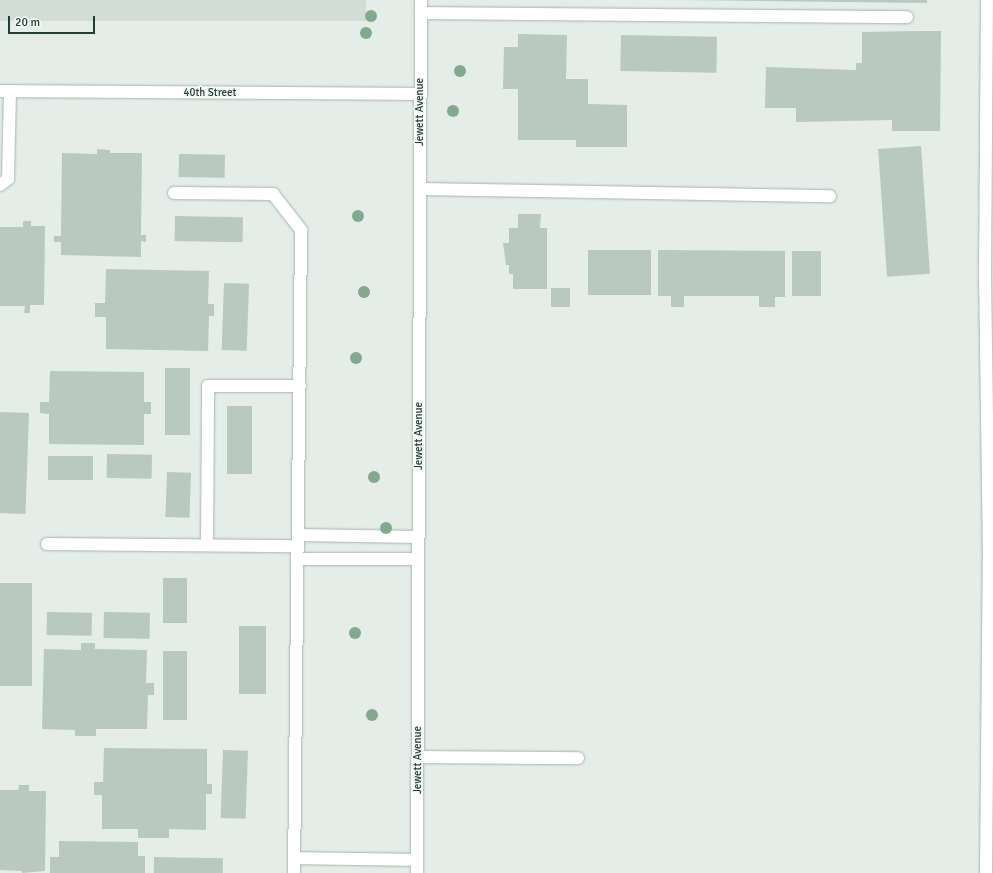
<!DOCTYPE html>
<html>
<head>
<meta charset="utf-8">
<style>
  body { margin:0 }
  #map { position:relative; width:993px; height:873px; overflow:hidden; background:#e4ede8; font-family:Signika,sans-serif }
  div>[style] { position:absolute }
  [style*='--x'] { left:calc(var(--x)*1px); top:calc(var(--y)*1px); width:calc(var(--w)*1px); rotate:calc(var(--a)*1deg) }
  .built>* { inset:0; background:#d2ddd7; transform-origin:0 0 }
  .building>* { inset:0; background:#b9c8c1; transform-origin:0 0 }
  .roads { filter:drop-shadow(0 0 1px #a6b5af) drop-shadow(0 0 1px #a6b5af) }
  .minor>* { height:12px; margin:-6px; padding:0 6px; transform-origin:6px; border-radius:6px; background:#fff }
  .trees>* { width:12px; height:12px; margin:-6px; border-radius:50%; background:#80aa8e }
  span { translate:-50% -50%; white-space:nowrap; text-align:center; line-height:1.15; -webkit-text-stroke:3.5px #f4f9f6; paint-order:stroke }
  .street-label { font-size:11px; color:#233e35 }
  .scale { position:absolute; left:8px; top:16px; width:87px; height:18px; box-sizing:border-box; border:2px solid #233e35; border-top:0; padding-left:5px; font-size:12px; line-height:14px; white-space:nowrap; color:#233e35; -webkit-text-stroke:3px #f4f9f6; paint-order:stroke }
</style>
</head>
<body>
<div id="map">
  <div class="built">
    <div style="left:0;top:0;width:366px;height:21px"></div>
  </div>
  <div class="building">
    <div style="clip-path:polygon(682px 0,927px 0,927px 3px)"></div>
    <div style="clip-path:polygon(919px 31px,941px 31px,940px 131px,892px 131px,892px 120px,796px 122px,796px 108px,765px 108px,766px 67px,856px 70px,856px 63px,862px 63px,862px 32px)"></div>
    <div style="clip-path:polygon(518px 34px,567px 35px,566px 79px,588px 79px,588px 104px,627px 105px,627px 147px,576px 147px,576px 140px,518px 140px,518px 89px,503px 89px,504px 47px,518px 47px)"></div>
    <div style="left:621px;top:35px;width:96px;height:36px;rotate:1deg"></div>
    <div style="left:921px;top:146px;width:128px;height:43px;rotate:86deg"></div>
    <div style="clip-path:polygon(97px 149px,110px 150px,110px 153px,142px 153px,141px 235px,146px 235px,146px 242px,141px 241px,141px 257px,61px 255px,61px 242px,54px 242px,54px 236px,61px 236px,62px 153px,97px 154px)"></div>
    <div style="left:179px;top:154px;width:46px;height:23px;rotate:1deg"></div>
    <div style="clip-path:polygon(518px 214px,541px 214px,540px 228px,547px 228px,547px 289px,513px 289px,513px 274px,509px 274px,509px 265px,506px 265px,503px 243px,509px 243px,509px 228px,518px 228px)"></div>
    <div style="left:175px;top:216px;width:68px;height:25px;rotate:1deg"></div>
    <div style="clip-path:polygon(23px 221px,31px 221px,31px 226px,45px 226px,44px 305px,30px 305px,30px 313px,24px 313px,25px 306px,0 306px,0 227px,23px 227px)"></div>
    <div style="left:588px;top:250px;width:63px;height:45px"></div>
    <div style="clip-path:polygon(658px 250px,785px 251px,785px 297px,775px 297px,775px 307px,759px 307px,759px 296px,684px 296px,684px 307px,671px 307px,671px 296px,658px 296px)"></div>
    <div style="left:792px;top:251px;width:29px;height:45px"></div>
    <div style="clip-path:polygon(106px 269px,209px 271px,208px 304px,214px 304px,214px 316px,209px 316px,208px 351px,106px 349px,106px 317px,95px 317px,95px 303px,105px 303px)"></div>
    <div style="left:224px;top:283px;width:25px;height:67px;rotate:2deg"></div>
    <div style="left:551px;top:288px;width:19px;height:19px"></div>
    <div style="left:165px;top:368px;width:25px;height:67px"></div>
    <div style="clip-path:polygon(50px 371px,144px 372px,144px 402px,151px 402px,151px 414px,144px 414px,144px 445px,49px 444px,49px 414px,40px 413px,40px 402px,49px 402px)"></div>
    <div style="left:227px;top:406px;width:25px;height:68px"></div>
    <div style="left:0;top:412px;width:29px;height:101px;rotate:2deg"></div>
    <div style="left:107px;top:454px;width:45px;height:24px;rotate:1deg"></div>
    <div style="left:48px;top:456px;width:45px;height:24px"></div>
    <div style="left:167px;top:472px;width:24px;height:45px;rotate:2deg"></div>
    <div style="left:163px;top:578px;width:24px;height:45px"></div>
    <div style="left:0;top:583px;width:32px;height:103px"></div>
    <div style="left:47px;top:612px;width:45px;height:23px;rotate:1deg"></div>
    <div style="left:104px;top:612px;width:46px;height:26px;rotate:1deg"></div>
    <div style="left:239px;top:626px;width:27px;height:68px"></div>
    <div style="clip-path:polygon(81px 643px,95px 643px,95px 649px,147px 650px,146px 683px,154px 683px,154px 695px,148px 695px,147px 729px,96px 729px,96px 736px,75px 736px,75px 730px,42px 729px,44px 649px,81px 650px)"></div>
    <div style="left:163px;top:651px;width:24px;height:69px"></div>
    <div style="clip-path:polygon(104px 748px,207px 749px,207px 784px,212px 784px,212px 794px,206px 794px,206px 830px,169px 829px,169px 838px,138px 838px,138px 829px,102px 829px,102px 795px,94px 795px,94px 782px,103px 782px)"></div>
    <div style="left:223px;top:750px;width:25px;height:68px;rotate:2deg"></div>
    <div style="clip-path:polygon(19px 785px,29px 785px,29px 791px,46px 791px,45px 871px,22px 873px,22px 871px,0 870px,0 790px,18px 790px)"></div>
    <div style="clip-path:polygon(59px 841px,138px 842px,138px 856px,145px 856px,145px 873px,50px 873px,50px 857px,59px 857px)"></div>
    <div style="left:154px;top:857px;width:69px;height:16px;rotate:1deg"></div>
  </div>
  <div class="roads">
    <div class="minor">
      <div style="--x:421;--y:13;--w:486;--a:0.5"></div>
      <div style="--x:0;--y:91;--w:420;--a:0.4"></div>
      <div style="--x:0;--y:185;--w:10;--a:-37"></div>
      <div style="--x:8;--y:179;--w:87;--a:-88.7"></div>
      <div style="--x:420;--y:189;--w:410;--a:1"></div>
      <div style="--x:174;--y:193;--w:99;--a:0.6"></div>
      <div style="--x:273;--y:194;--w:46;--a:52.1"></div>
      <div style="--x:301;--y:230;--w:643;--a:90.62"></div>
      <div style="--x:298;--y:535;--w:120;--a:1"></div>
      <div style="--x:47;--y:544;--w:251;--a:0.5"></div>
      <div style="--x:207;--y:545;--w:159;--a:-89.6"></div>
      <div style="--x:208;--y:386;--w:92;--a:0"></div>
      <div style="--x:298;--y:559;--w:120;--a:0"></div>
      <div style="--x:418;--y:757;--w:160;--a:0.4"></div>
      <div style="--x:294;--y:858;--w:123;--a:0.9"></div>
      <div style="--x:417;--y:873;--w:873;--a:-89.74"></div>
      <div style="--x:986;--y:873;--w:313;--a:-89.5"></div>
      <div style="--x:989;--y:560;--w:281;--a:-90.8"></div>
      <div style="--x:985;--y:279;--w:279;--a:-89.6"></div>
    </div>
  </div>
  <div class="trees">
    <div style="left:371px;top:16px"></div>
    <div style="left:366px;top:33px"></div>
    <div style="left:460px;top:71px"></div>
    <div style="left:453px;top:111px"></div>
    <div style="left:358px;top:216px"></div>
    <div style="left:364px;top:292px"></div>
    <div style="left:356px;top:358px"></div>
    <div style="left:374px;top:477px"></div>
    <div style="left:386px;top:528px"></div>
    <div style="left:355px;top:633px"></div>
    <div style="left:372px;top:715px"></div>
  </div>
  <div class="street-label">
    <span style="left:210px;top:93px">40th Street</span>
    <span style="left:420px;top:112px;rotate:-90deg">Jewett Avenue</span>
    <span style="left:419px;top:436px;rotate:-90deg">Jewett Avenue</span>
    <span style="left:418px;top:760px;rotate:-90deg">Jewett Avenue</span>
  </div>
  <div class="scale">20 m</div>
</div>
</body>
</html>
